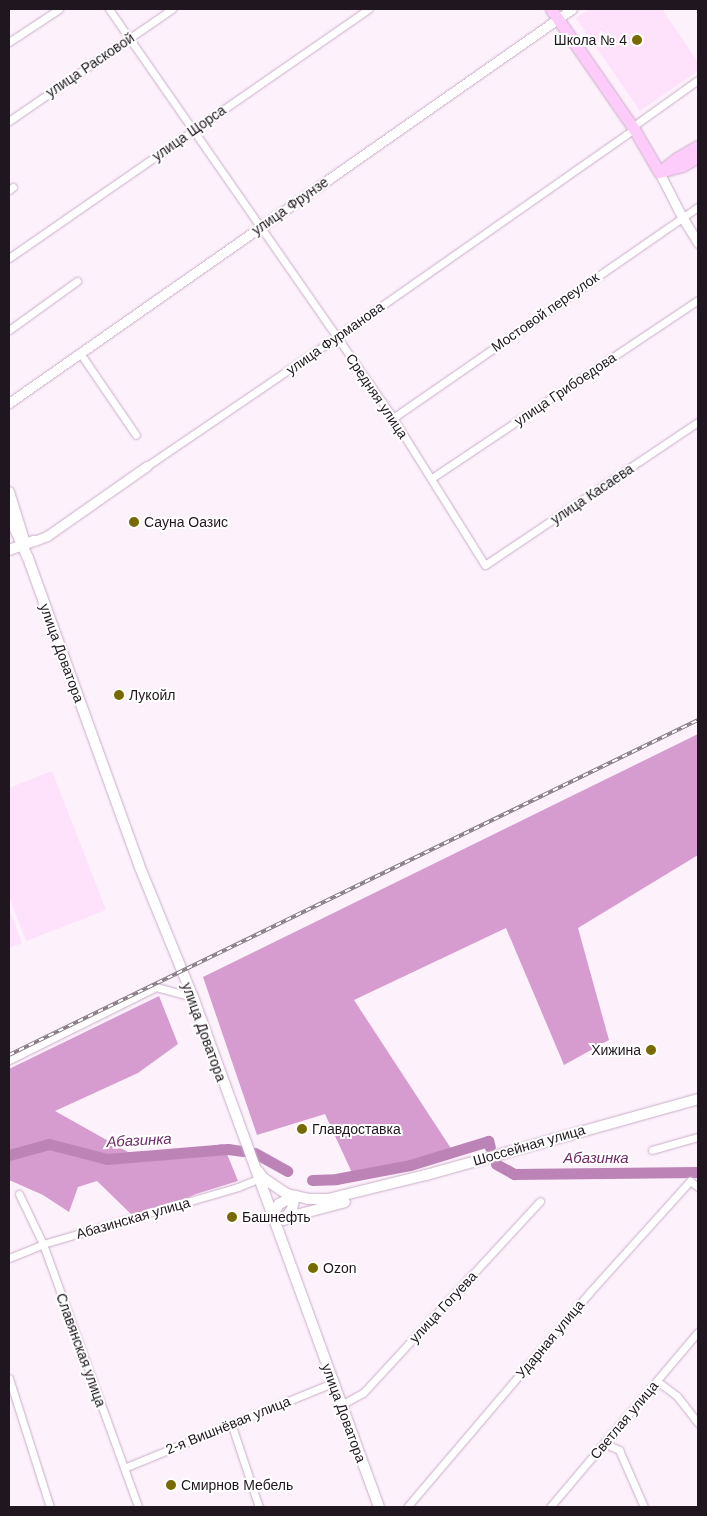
<!DOCTYPE html>
<html>
<head>
<meta charset="utf-8">
<style>
  body { margin:0 }
  #map { position:relative; width:707px; height:1516px; overflow:hidden; background:#fdf1fc; font-family:Arial,sans-serif }
  div>[style] { position:absolute }
  [style*='--x'] { left:calc(var(--x)*1px); top:calc(var(--y)*1px); width:calc(var(--w)*1px); rotate:calc(var(--a)*1deg) }
  .built>* { inset:0; background:#fee1fa }
  .forest>* { inset:0; background:#d69cd0 }
  .river>* { height:11px; margin:-5.5px; padding:0 5.5px; transform-origin:5.5px; border-radius:5.5px; background:#bc83b6 }
  .roads { filter:drop-shadow(0 0 1px #c9adc6) drop-shadow(0 0 1px #c9adc6) }
  .minor>* { height:7px; margin:-3.5px; padding:0 3.5px; transform-origin:3.5px; border-radius:3.5px; background:#fff }
  .tertiary>* { height:9px; margin:-4.5px; padding:0 4.5px; transform-origin:4.5px; border-radius:4.5px; background:#fff }
  .secondary>* { height:10px; margin:-5px; padding:0 5px; transform-origin:5px; border-radius:5px; background:#fff }
  .primary>* { height:11px; margin:-5.5px; padding:0 5.5px; transform-origin:5.5px; border-radius:5.5px; background:#feccfa }
  .rail>* { height:4px; margin-top:-2px; transform-origin:0; background:repeating-linear-gradient(90deg,#fff 0 5.5px,#847a83 0 11px); box-sizing:border-box; border-block:1px solid #847a83 }
  .dots>* { width:14px; height:14px; translate:-50% -50%; box-sizing:border-box; border:2px solid #fff; border-radius:50% }
  span { translate:-50% -50%; white-space:nowrap; text-align:center; line-height:1.15; -webkit-text-stroke:4px #fff; paint-order:stroke }
  .poi-label { font-size:14px; color:#20161f }
  .right { translate:-100% -50%; text-align:right }
  .left { translate:0 -50%; text-align:left }
  .street-label { font-size:14px; color:#20161f }
  .water-label { font-size:15px; color:#6e2a69; font-style:italic }
  .frame { position:absolute; inset:0; border:10px solid #20161f; pointer-events:none }
</style>
</head>
<body>
<div id="map">
  <div class="built">
    <div style="clip-path:polygon(589px 9px,662px 9px,698px 62px,698px 71px,640px 111px,576px 18px)"></div>
    <div style="clip-path:polygon(52px 771px,106px 910px,26px 941px,9px 896px,9px 788px)"></div>
    <div style="clip-path:polygon(9px 909px,22px 943px,9px 948px,9px 908px)"></div>
  </div>
  <div class="forest">
    <div style="clip-path:polygon(698px 734px,698px 855px,578px 928px,609px 1040px,564px 1065px,506px 928px,354px 1000px,452px 1150px,353px 1175px,325px 1114px,257px 1135px,203px 977px)"></div>
    <div style="clip-path:polygon(159px 996px,178px 1044px,138px 1073px,55px 1111px,128px 1152px,186px 1150px,223px 1144px,238px 1181px,196px 1194px,163px 1209px,132px 1215px,97px 1181px,78px 1187px,69px 1212px,43px 1195px,9px 1180px,9px 1069px)"></div>
  </div>
  <div class="river">
    <div style="--x:255;--y:1153;--w:37;--a:29"></div>
    <div style="--x:9;--y:1155;--w:41;--a:-15.4"></div>
    <div style="--x:49;--y:1144;--w:60;--a:14.5"></div>
    <div style="--x:107;--y:1159;--w:121;--a:-4.7"></div>
    <div style="--x:228;--y:1149;--w:15;--a:8"></div>
    <div style="--x:496;--y:1164;--w:21;--a:29"></div>
    <div style="--x:514;--y:1174;--w:184;--a:-0.6"></div>
    <div style="--x:312;--y:1180;--w:24;--a:-2"></div>
    <div style="--x:336;--y:1179;--w:75;--a:-10.7"></div>
    <div style="--x:410;--y:1165;--w:82;--a:-17.1"></div>
    <div style="--x:488;--y:1141;--w:6;--a:72"></div>
  </div>
  <div class="roads">
    <div class="minor">
      <div style="--x:109;--y:9;--w:498;--a:55.2"></div>
      <div style="--x:393;--y:418;--w:173;--a:58"></div>
      <div style="--x:485;--y:565;--w:257;--a:-33.9"></div>
      <div style="--x:9;--y:42;--w:60;--a:-33.4"></div>
      <div style="--x:9;--y:121;--w:198;--a:-34.5"></div>
      <div style="--x:632;--y:127;--w:81;--a:-35.5"></div>
      <div style="--x:9;--y:190;--w:5;--a:-37"></div>
      <div style="--x:9;--y:258;--w:437;--a:-34.7"></div>
      <div style="--x:9;--y:330;--w:84;--a:-35.8"></div>
      <div style="--x:80;--y:353;--w:99;--a:55.7"></div>
      <div style="--x:393;--y:418;--w:371;--a:-34.7"></div>
      <div style="--x:147;--y:466;--w:230;--a:-34.2"></div>
      <div style="--x:337;--y:337;--w:363;--a:-35"></div>
      <div style="--x:432;--y:478;--w:320;--a:-33.8"></div>
      <div style="--x:9;--y:1060;--w:164;--a:-26.4"></div>
      <div style="--x:156;--y:987;--w:38;--a:15"></div>
      <div style="--x:652;--y:1150;--w:48;--a:-15.8"></div>
      <div style="--x:19;--y:1194;--w:55;--a:64.4"></div>
      <div style="--x:43;--y:1244;--w:280;--a:70.1"></div>
      <div style="--x:9;--y:1258;--w:37;--a:-22"></div>
      <div style="--x:43;--y:1244;--w:203;--a:-16.3"></div>
      <div style="--x:238;--y:1187;--w:22;--a:-22"></div>
      <div style="--x:9;--y:1378;--w:135;--a:72.4"></div>
      <div style="--x:657;--y:1381;--w:25;--a:37"></div>
      <div style="--x:677;--y:1396;--w:34;--a:52"></div>
      <div style="--x:341;--y:1405;--w:25;--a:-29"></div>
      <div style="--x:363;--y:1393;--w:261;--a:-47.3"></div>
      <div style="--x:231;--y:1423;--w:89;--a:71.6"></div>
      <div style="--x:604;--y:1443;--w:17;--a:25"></div>
      <div style="--x:619;--y:1450;--w:62;--a:66.3"></div>
      <div style="--x:124;--y:1468;--w:225;--a:-22.2"></div>
      <div style="--x:407;--y:1507;--w:281;--a:-49.6"></div>
      <div style="--x:589;--y:1293;--w:151;--a:-48"></div>
      <div style="--x:690;--y:1181;--w:10;--a:37"></div>
      <div style="--x:550;--y:1507;--w:229;--a:-49.8"></div>
    </div>
    <div class="tertiary">
      <div style="--x:659;--y:172;--w:51;--a:62.9"></div>
      <div style="--x:682;--y:217;--w:31;--a:58"></div>
      <div style="--x:9;--y:403;--w:687;--a:-34.99"></div>
      <div style="--x:34;--y:541;--w:14;--a:-21"></div>
      <div style="--x:47;--y:536;--w:122;--a:-35"></div>
    </div>
    <div class="secondary">
      <div style="--x:9;--y:492;--w:50;--a:72.6"></div>
      <div style="--x:9;--y:516;--w:46;--a:65.7"></div>
      <div style="--x:28;--y:558;--w:326;--a:70.1"></div>
      <div style="--x:139;--y:865;--w:143;--a:67.8"></div>
      <div style="--x:193;--y:997;--w:543;--a:69.96"></div>
      <div style="--x:9;--y:550;--w:27;--a:-20"></div>
      <div style="--x:258;--y:1171;--w:9;--a:54"></div>
      <div style="--x:263;--y:1178;--w:29;--a:34"></div>
      <div style="--x:287;--y:1194;--w:22;--a:13"></div>
      <div style="--x:308;--y:1199;--w:20;--a:0"></div>
      <div style="--x:328;--y:1199;--w:101;--a:-13.8"></div>
      <div style="--x:426;--y:1175;--w:282;--a:-15.6"></div>
      <div style="--x:272;--y:1217;--w:15;--a:-62"></div>
      <div style="--x:279;--y:1204;--w:18;--a:-27"></div>
      <div style="--x:285;--y:1218;--w:62;--a:-14.9"></div>
      <div style="--x:284;--y:1220;--w:14;--a:-54"></div>
      <div style="--x:292;--y:1209;--w:13;--a:-77"></div>
    </div>
    <div class="primary">
      <div style="--x:551;--y:9;--w:146;--a:55.3"></div>
      <div style="--x:634;--y:129;--w:50;--a:59.8"></div>
      <div style="--x:663;--y:171;--w:20;--a:-15"></div>
      <div style="--x:682;--y:166;--w:18;--a:-29"></div>
      <div style="--x:659;--y:172;--w:23;--a:-38"></div>
      <div style="--x:677;--y:158;--w:24;--a:-30"></div>
    </div>
  </div>
  <div class="rail">
    <div style="--x:9;--y:1055;--w:766;--a:-25.93"></div>
  </div>
  <div class="dots">
    <div style="left:637px;top:40px;background:#776a01"></div>
    <div style="left:134px;top:522px;background:#776a01"></div>
    <div style="left:119px;top:695px;background:#776a01"></div>
    <div style="left:651px;top:1050px;background:#776a01"></div>
    <div style="left:302px;top:1129px;background:#776a01"></div>
    <div style="left:232px;top:1217px;background:#776a01"></div>
    <div style="left:313px;top:1268px;background:#776a01"></div>
    <div style="left:171px;top:1485px;background:#776a01"></div>
  </div>
  <div class="poi-label">
    <span class="right" style="left:627px;top:40px">Школа № 4</span>
    <span class="left" style="left:144px;top:522px">Сауна Оазис</span>
    <span class="left" style="left:129px;top:695px">Лукойл</span>
    <span class="right" style="left:641px;top:1050px">Хижина</span>
    <span class="left" style="left:312px;top:1129px">Главдоставка</span>
    <span class="left" style="left:242px;top:1217px">Башнефть</span>
    <span class="left" style="left:323px;top:1268px">Ozon</span>
    <span class="left" style="left:181px;top:1485px">Смирнов Мебель</span>
  </div>
  <div class="street-label">
    <span style="left:90px;top:65px;rotate:-34deg">улица Расковой</span>
    <span style="left:189px;top:133px;rotate:-35deg">улица Щорса</span>
    <span style="left:290px;top:206px;rotate:-35deg">улица Фрунзе</span>
    <span style="left:545px;top:312px;rotate:-35deg">Мостовой переулок</span>
    <span style="left:335px;top:338px;rotate:-35deg">улица Фурманова</span>
    <span style="left:565px;top:389px;rotate:-34deg">улица Грибоедова</span>
    <span style="left:377px;top:396px;rotate:56deg">Средняя улица</span>
    <span style="left:592px;top:494px;rotate:-34deg">улица Касаева</span>
    <span style="left:62px;top:653px;rotate:70deg">улица Доватора</span>
    <span style="left:204px;top:1032px;rotate:70deg">улица Доватора</span>
    <span style="left:529px;top:1145px;rotate:-16deg">Шоссейная улица</span>
    <span style="left:133px;top:1218px;rotate:-16deg">Абазинская улица</span>
    <span style="left:443px;top:1307px;rotate:-47deg">улица Гогуева</span>
    <span style="left:550px;top:1339px;rotate:-50deg">Ударная улица</span>
    <span style="left:81px;top:1350px;rotate:70deg">Славянская улица</span>
    <span style="left:344px;top:1413px;rotate:70deg">улица Доватора</span>
    <span style="left:624px;top:1420px;rotate:-50deg">Светлая улица</span>
    <span style="left:228px;top:1425px;rotate:-22deg">2-я Вишнёвая улица</span>
  </div>
  <div class="water-label">
    <span style="left:139px;top:1140px;rotate:-3deg">Абазинка</span>
    <span style="left:596px;top:1158px">Абазинка</span>
  </div>
  <div class="frame"></div>
</div>
</body>
</html>
